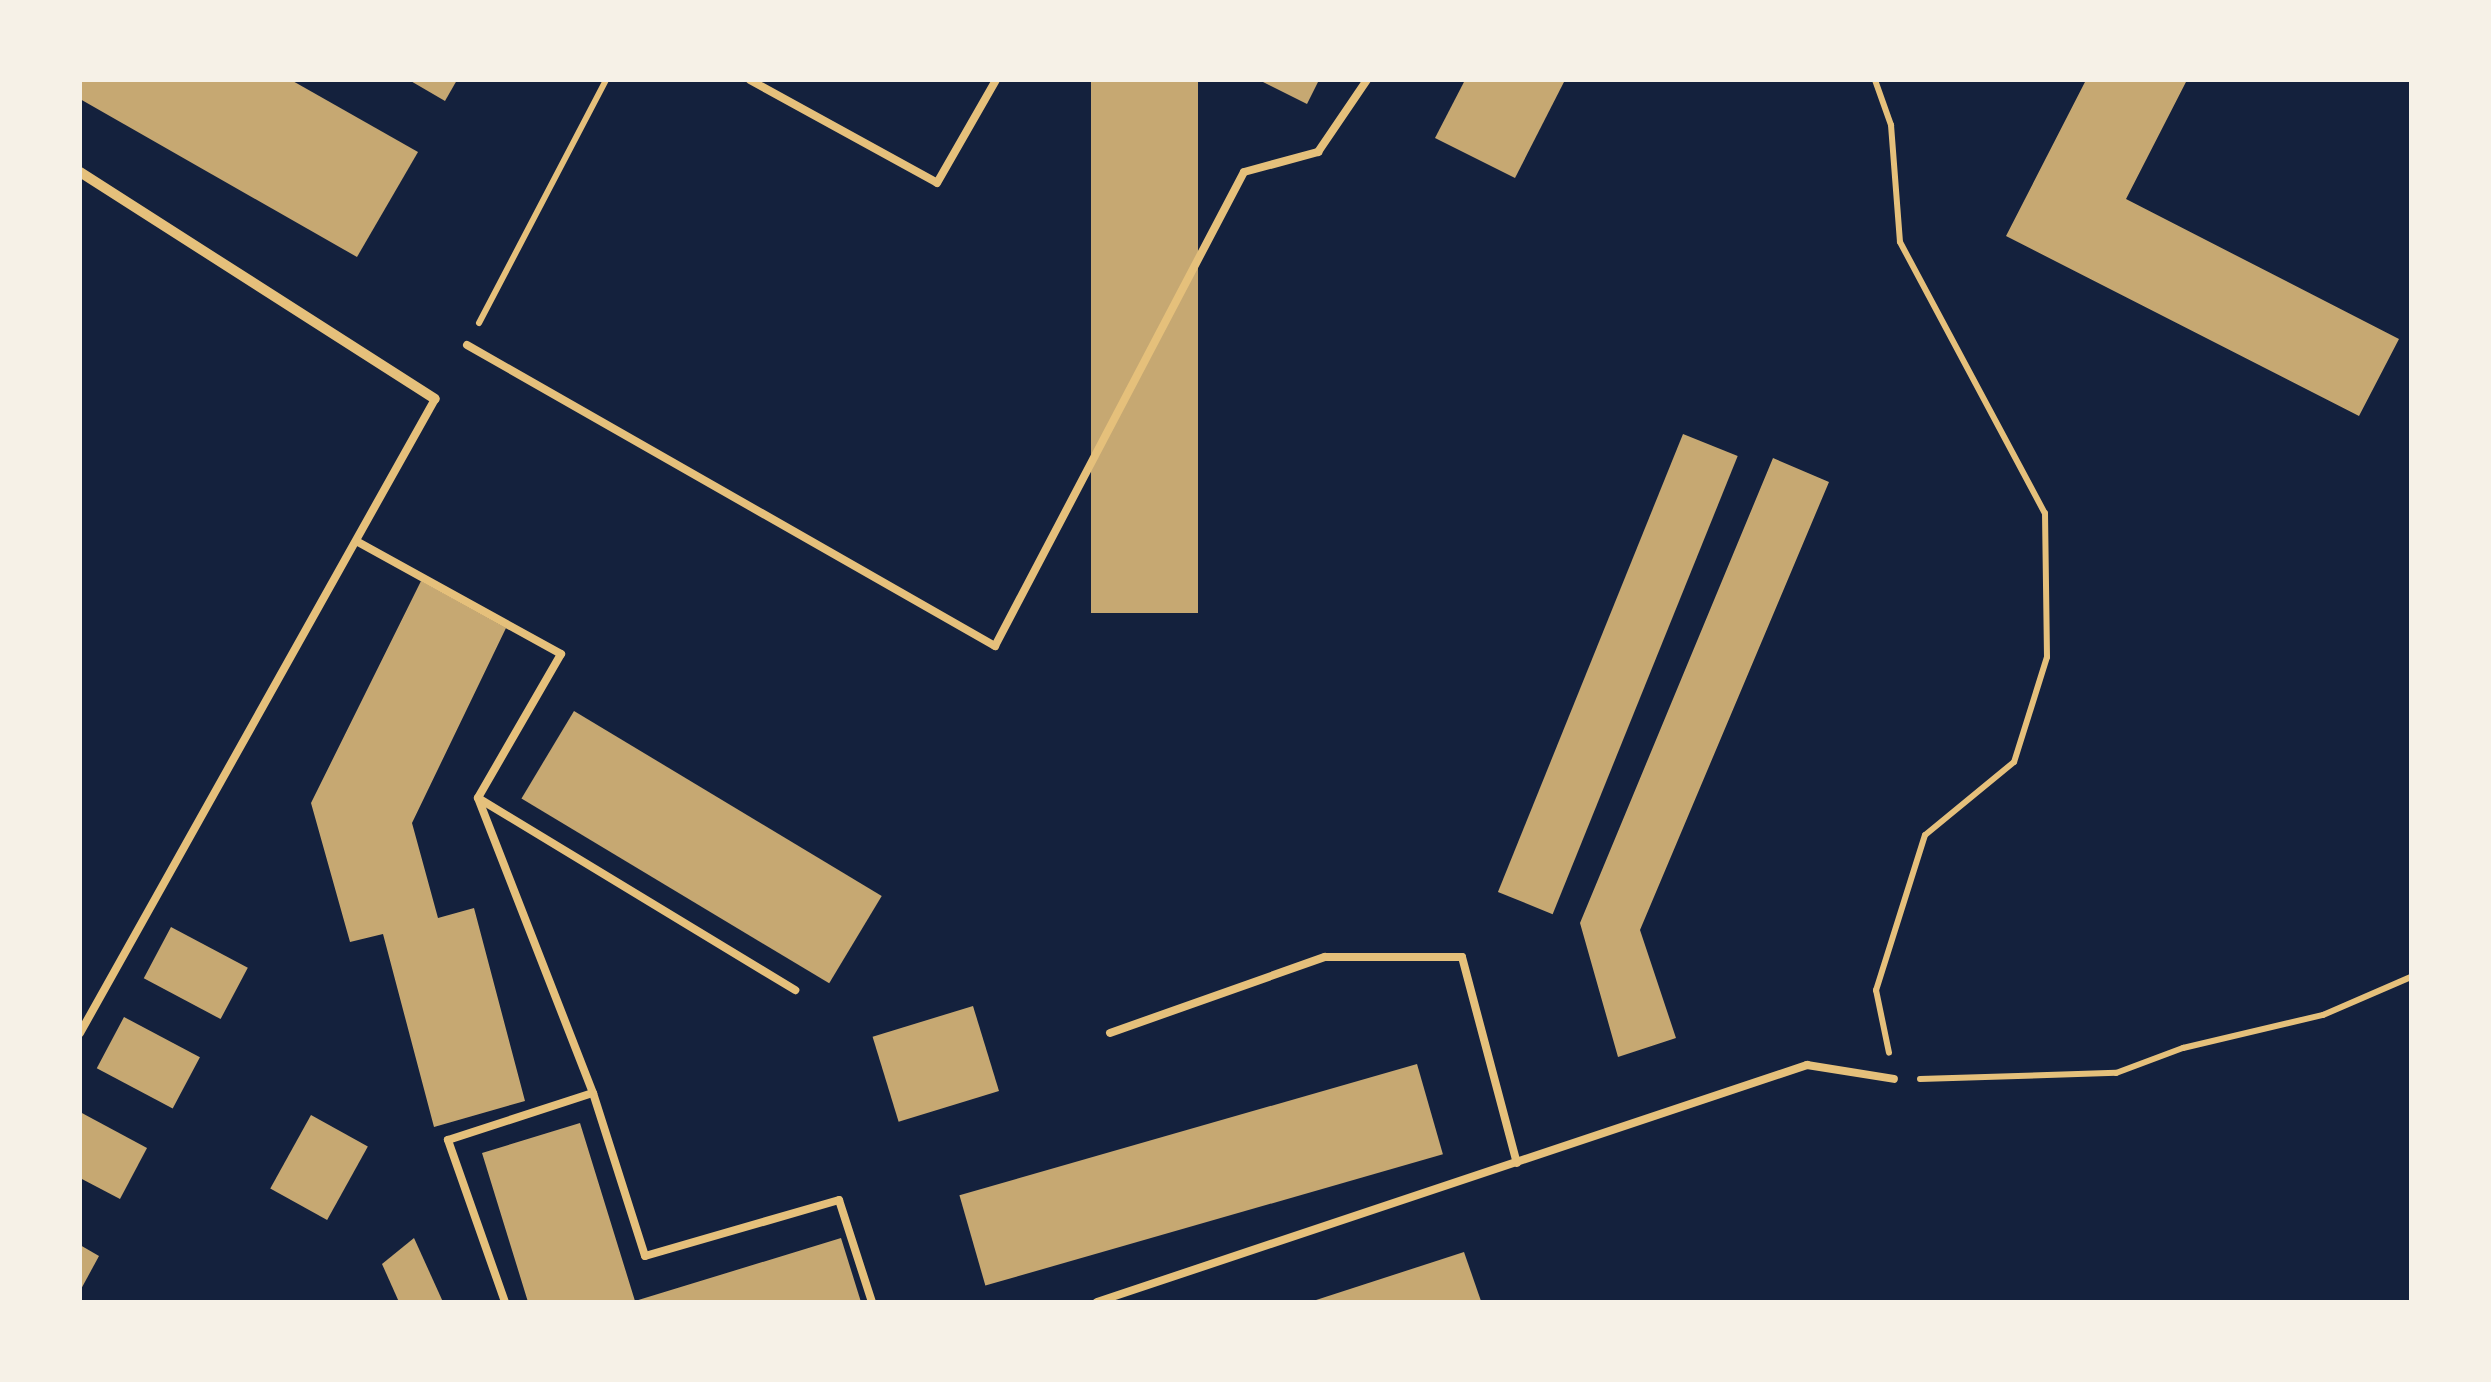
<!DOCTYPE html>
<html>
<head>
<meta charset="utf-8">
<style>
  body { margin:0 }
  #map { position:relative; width:2491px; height:1382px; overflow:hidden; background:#14213d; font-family:Manrope,sans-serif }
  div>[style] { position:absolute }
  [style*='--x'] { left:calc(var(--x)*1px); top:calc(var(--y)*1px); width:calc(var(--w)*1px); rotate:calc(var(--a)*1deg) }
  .building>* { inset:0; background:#c6a872; transform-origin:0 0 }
  .path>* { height:6px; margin:-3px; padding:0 3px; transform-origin:3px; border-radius:3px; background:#e5c07b }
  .service>* { height:8px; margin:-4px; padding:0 4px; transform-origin:4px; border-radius:4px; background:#e5c07b }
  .minor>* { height:10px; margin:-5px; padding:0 5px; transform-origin:5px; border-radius:5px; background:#e5c07b }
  span { translate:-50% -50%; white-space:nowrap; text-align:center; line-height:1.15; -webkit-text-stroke:8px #f6f1e7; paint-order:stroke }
  .frame { position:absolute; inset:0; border:82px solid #f6f1e7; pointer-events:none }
</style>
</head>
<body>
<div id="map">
  <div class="building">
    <div style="clip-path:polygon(80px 80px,291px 80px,418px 152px,357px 257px,80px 99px)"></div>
    <div style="clip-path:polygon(409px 80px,457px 80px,445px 101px)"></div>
    <div style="left:1091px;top:80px;width:107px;height:533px"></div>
    <div style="clip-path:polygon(1259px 80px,1319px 80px,1307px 104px)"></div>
    <div style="clip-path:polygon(1465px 80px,1565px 80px,1515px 178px,1435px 138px)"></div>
    <div style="clip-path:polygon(2086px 80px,2187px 80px,2126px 199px,2399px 339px,2359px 416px,2006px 236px)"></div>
    <div style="left:1683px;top:434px;width:59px;height:494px;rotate:22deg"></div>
    <div style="clip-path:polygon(1773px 458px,1829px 482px,1640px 930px,1676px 1038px,1618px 1057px,1580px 923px)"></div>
    <div style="clip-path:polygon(421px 581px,506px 628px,412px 823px,438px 918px,474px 908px,525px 1101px,434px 1127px,383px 934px,350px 942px,311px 803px)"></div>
    <div style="left:574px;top:711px;width:359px;height:102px;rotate:31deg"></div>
    <div style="left:171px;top:927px;width:87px;height:58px;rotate:28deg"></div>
    <div style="left:973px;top:1006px;width:89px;height:105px;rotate:73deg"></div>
    <div style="left:124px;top:1017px;width:86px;height:58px;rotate:28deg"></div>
    <div style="left:1417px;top:1064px;width:94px;height:476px;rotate:74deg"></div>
    <div style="clip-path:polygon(80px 1112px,147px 1148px,120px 1199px,80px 1178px)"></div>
    <div style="left:311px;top:1115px;width:65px;height:84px;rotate:29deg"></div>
    <div style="clip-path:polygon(580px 1123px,635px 1301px,841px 1238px,861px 1302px,528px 1302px,482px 1153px)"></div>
    <div style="clip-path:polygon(414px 1238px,443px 1302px,399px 1302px,382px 1264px)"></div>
    <div style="clip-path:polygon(80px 1245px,99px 1256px,80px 1291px)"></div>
    <div style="clip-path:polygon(1464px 1252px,1481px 1301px,1313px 1302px,1313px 1301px)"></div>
  </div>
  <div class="path">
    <div style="--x:1875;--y:80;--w:48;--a:70.4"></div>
    <div style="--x:1891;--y:125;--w:117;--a:85.6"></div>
    <div style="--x:1900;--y:242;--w:307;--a:61.9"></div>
    <div style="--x:2045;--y:513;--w:144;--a:89.2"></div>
    <div style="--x:2047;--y:657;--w:110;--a:107.4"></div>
    <div style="--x:2014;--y:762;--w:115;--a:140.6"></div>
    <div style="--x:1925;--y:835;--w:163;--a:107.5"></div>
    <div style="--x:1876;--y:990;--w:64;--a:78.3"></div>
    <div style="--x:479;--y:323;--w:274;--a:-62.4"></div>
    <div style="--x:1920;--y:1079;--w:196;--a:-1.8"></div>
    <div style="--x:2116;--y:1073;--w:72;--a:-20.5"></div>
    <div style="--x:2183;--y:1048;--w:144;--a:-13.3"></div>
    <div style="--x:2323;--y:1015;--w:96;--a:-23.4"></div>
  </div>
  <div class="service">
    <div style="--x:750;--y:80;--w:213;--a:28.8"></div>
    <div style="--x:937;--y:183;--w:119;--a:-60.2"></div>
    <div style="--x:467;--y:345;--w:608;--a:29.69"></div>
    <div style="--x:995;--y:646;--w:535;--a:-62.29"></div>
    <div style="--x:1244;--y:172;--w:77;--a:-15.1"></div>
    <div style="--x:1318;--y:152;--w:87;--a:-55.8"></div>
    <div style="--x:358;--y:542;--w:232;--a:28.9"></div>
    <div style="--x:561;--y:654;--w:166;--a:120"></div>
    <div style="--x:478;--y:798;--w:317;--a:68.7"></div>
    <div style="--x:593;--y:1093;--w:171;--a:72.3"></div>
    <div style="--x:645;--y:1256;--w:202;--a:-16.1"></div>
    <div style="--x:839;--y:1200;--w:107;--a:72.1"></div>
    <div style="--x:478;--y:798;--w:371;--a:31.2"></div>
    <div style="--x:80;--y:1033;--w:727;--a:-60.75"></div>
    <div style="--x:1110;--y:1033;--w:228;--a:-19.5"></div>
    <div style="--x:1325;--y:957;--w:137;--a:0"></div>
    <div style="--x:1462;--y:957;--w:213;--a:75.1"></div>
    <div style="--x:505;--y:1302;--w:172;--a:-109.4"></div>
    <div style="--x:448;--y:1140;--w:152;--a:-18"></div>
    <div style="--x:1097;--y:1302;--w:749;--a:-18.46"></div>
    <div style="--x:1807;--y:1065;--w:88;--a:9.1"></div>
  </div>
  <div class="minor">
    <div style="--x:80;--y:172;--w:421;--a:32.6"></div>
  </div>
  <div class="frame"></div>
</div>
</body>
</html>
